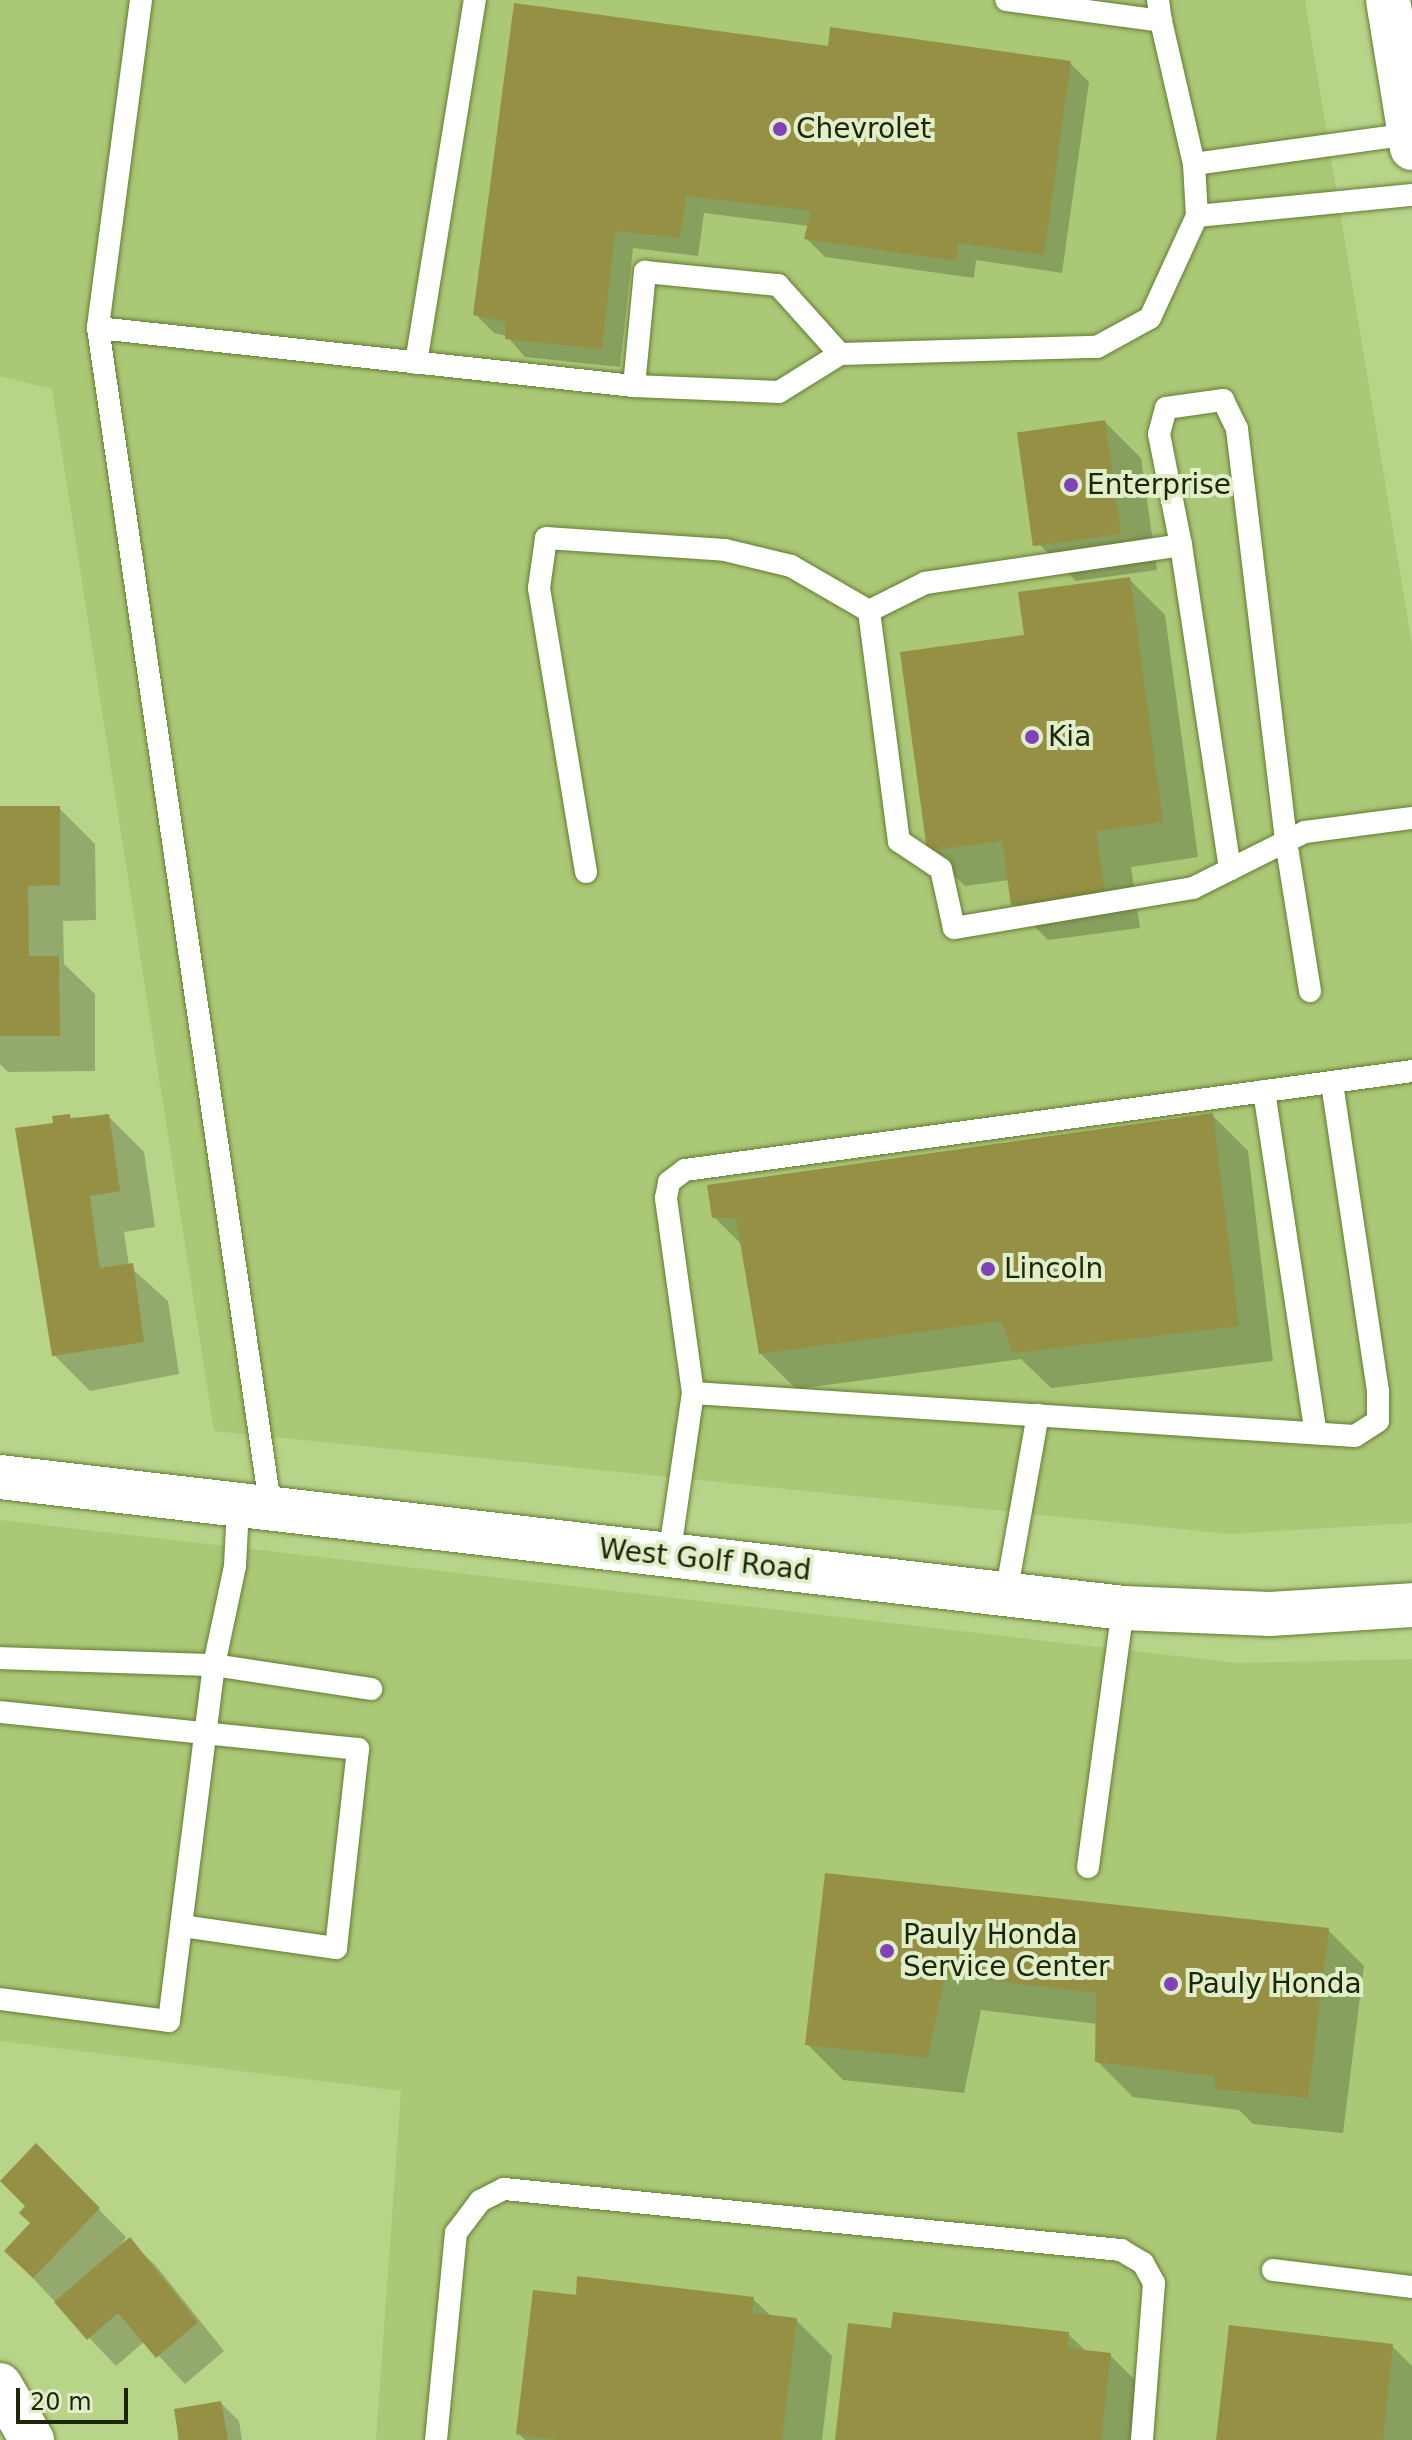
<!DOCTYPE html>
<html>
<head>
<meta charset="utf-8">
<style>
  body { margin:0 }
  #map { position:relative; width:1412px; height:2440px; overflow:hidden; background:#b8d489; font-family:"DejaVu Sans",sans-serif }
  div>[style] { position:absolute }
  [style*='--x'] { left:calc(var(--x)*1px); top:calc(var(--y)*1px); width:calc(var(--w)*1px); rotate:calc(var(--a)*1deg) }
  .built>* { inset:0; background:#abc876 }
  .shadow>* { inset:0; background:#0003 }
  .building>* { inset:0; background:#959043; transform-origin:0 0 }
  .roads { filter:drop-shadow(0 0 2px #637c34) drop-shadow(0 0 2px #637c34) }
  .lane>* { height:22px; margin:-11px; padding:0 11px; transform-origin:11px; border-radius:11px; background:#fff }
  .street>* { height:44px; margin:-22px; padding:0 22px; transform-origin:22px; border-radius:22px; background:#fff }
  .secondary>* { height:44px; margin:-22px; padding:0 22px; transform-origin:22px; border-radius:22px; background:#fff }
  .primary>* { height:44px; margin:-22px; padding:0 22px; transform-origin:22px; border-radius:22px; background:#fff }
  .dots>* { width:22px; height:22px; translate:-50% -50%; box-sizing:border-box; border:4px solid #e0efca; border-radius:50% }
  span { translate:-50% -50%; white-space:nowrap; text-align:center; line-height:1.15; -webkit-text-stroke:8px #e0efca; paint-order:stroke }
  .poi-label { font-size:28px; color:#1d2708 }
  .left { translate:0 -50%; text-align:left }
  .street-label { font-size:28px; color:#1d2708 }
  .scale { position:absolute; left:16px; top:2388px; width:112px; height:36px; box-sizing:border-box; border:4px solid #1d2708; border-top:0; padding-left:10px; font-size:24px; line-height:28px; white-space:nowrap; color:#1d2708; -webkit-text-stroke:6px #e0efca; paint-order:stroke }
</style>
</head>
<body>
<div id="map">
  <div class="built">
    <div style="clip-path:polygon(0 0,1305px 0,1412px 645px,1412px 1523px,1229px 1534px,214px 1431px,52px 389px,0 376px)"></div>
    <div style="clip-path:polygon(0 1520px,1237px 1663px,1412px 1659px,1412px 2440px,376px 2440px,401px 2091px,0 2041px)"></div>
  </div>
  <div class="shadow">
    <div style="clip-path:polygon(829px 48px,1070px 63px,1089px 82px,1062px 273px,976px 260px,974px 278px,825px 257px,807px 239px,809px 226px,704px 213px,698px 256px,633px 248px,620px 367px,525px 357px,507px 336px,494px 333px,475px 314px)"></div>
    <div style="clip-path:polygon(1105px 422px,1141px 458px,1157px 570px,1076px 581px,1040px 545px)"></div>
    <div style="clip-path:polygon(1129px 579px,1165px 615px,1198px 857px,1131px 867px,1140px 928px,1048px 940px,1012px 904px,1009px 880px,965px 886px,929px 850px)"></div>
    <div style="clip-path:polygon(0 808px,59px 808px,95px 844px,96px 920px,63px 921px,64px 964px,95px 994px,95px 1071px,8px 1072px,0 1064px)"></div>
    <div style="clip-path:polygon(1212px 1115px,1248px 1151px,1273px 1361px,1051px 1388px,1021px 1359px,796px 1389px,760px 1353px,743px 1246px,714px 1217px)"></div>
    <div style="clip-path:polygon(108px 1116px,144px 1152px,155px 1227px,124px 1232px,129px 1266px,168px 1301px,179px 1374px,90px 1391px,54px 1355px,55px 1118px)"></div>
    <div style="clip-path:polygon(827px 1875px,1328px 1930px,1364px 1966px,1343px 2133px,1253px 2124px,1239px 2110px,1133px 2097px,1097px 2061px,1098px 2024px,981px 2010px,964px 2093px,843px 2080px,807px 2044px)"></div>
    <div style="clip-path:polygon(36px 2146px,126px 2237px,121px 2247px,129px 2240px,157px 2267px,224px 2351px,185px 2384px,145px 2341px,116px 2366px,7px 2251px,33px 2223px,27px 2207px)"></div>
    <div style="clip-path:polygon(753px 2299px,772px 2317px,796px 2320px,832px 2356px,822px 2440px,525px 2440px,518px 2433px)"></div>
    <div style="clip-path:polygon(893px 2330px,1068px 2334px,1087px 2352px,1110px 2355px,1146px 2391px,1140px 2440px,837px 2440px)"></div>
    <div style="clip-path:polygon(1392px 2346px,1412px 2366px,1412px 2440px,1218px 2440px)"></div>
    <div style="clip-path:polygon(221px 2403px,239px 2421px,242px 2440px,178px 2440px,176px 2411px)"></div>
  </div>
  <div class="building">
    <div style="clip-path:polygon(514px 3px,828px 46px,830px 27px,1071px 61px,1044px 255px,958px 243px,956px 261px,804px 239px,811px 211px,686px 196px,680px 238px,615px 231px,602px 349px,505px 339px,506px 322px,473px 315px)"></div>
    <div style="left:1105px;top:420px;width:115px;height:89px;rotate:82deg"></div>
    <div style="clip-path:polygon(1130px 577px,1163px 822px,1096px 831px,1105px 893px,1011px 905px,1002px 841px,927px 851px,900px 652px,1024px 635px,1018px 592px)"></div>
    <div style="clip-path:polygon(0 806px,60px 806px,60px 885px,28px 886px,29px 956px,59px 956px,60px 1036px,0 1036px)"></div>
    <div style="clip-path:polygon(1213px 1113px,1239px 1326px,1013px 1353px,1001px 1321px,759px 1354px,736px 1218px,712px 1218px,707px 1185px)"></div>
    <div style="clip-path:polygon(70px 1114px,70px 1119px,109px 1114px,120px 1191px,90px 1196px,98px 1257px,100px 1268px,133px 1263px,144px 1342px,52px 1356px,15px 1128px,53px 1123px,52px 1116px)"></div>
    <div style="clip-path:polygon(825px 1873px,1329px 1928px,1308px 2098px,1215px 2089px,1214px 2076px,1095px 2062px,1096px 1993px,945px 1975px,928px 2058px,805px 2045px)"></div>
    <div style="clip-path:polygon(36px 2143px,100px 2208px,33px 2278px,4px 2251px,30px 2223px,19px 2213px,25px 2206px,0 2181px)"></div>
    <div style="clip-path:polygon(130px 2237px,198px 2322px,156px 2358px,118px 2313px,87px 2340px,54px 2302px)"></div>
    <div style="clip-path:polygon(577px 2276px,754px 2297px,752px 2313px,797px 2318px,782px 2440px,560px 2440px,516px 2434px,533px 2290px,576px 2295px)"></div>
    <div style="clip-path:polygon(893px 2312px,1069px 2332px,1067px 2348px,1111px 2353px,1101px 2440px,835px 2440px,848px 2323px,891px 2328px)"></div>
    <div style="clip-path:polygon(1229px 2325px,1393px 2344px,1383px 2440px,1216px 2440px)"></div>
    <div style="clip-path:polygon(221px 2401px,228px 2440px,179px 2440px,174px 2409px)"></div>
  </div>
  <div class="roads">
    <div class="lane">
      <div style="--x:141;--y:0;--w:331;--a:97.5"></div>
      <div style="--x:98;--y:328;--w:1196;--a:81.68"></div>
      <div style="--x:1158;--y:0;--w:21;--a:82"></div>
      <div style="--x:1194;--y:164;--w:217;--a:-7.9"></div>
      <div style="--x:1197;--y:216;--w:216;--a:-5.6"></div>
      <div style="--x:98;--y:328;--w:539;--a:6.18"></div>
      <div style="--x:634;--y:386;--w:145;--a:2.4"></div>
      <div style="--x:779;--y:392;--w:72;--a:-31.9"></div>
      <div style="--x:416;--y:363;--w:368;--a:-80.8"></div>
      <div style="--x:634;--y:386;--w:115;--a:-84.5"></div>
      <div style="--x:645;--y:272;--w:134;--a:5.6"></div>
      <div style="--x:778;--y:285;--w:93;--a:48.1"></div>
      <div style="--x:840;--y:354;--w:257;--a:-1.6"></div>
      <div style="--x:1097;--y:347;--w:60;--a:-28.7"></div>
      <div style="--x:1150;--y:318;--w:112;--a:-65.3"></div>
      <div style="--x:1197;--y:216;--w:52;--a:-93.3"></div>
      <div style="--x:1194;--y:164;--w:147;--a:-103"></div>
      <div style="--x:1161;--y:21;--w:156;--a:-172.3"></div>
      <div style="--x:1181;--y:545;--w:113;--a:-101.2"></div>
      <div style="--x:1159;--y:434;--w:27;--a:-75"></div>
      <div style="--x:1166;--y:408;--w:58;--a:-8"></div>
      <div style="--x:1223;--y:400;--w:32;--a:64"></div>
      <div style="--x:1237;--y:429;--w:415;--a:83.2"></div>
      <div style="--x:1286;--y:841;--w:152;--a:80.9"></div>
      <div style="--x:869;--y:611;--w:63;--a:-26.6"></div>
      <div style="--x:925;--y:583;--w:259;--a:-8.4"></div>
      <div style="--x:1181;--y:545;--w:328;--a:81.4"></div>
      <div style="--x:586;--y:872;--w:288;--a:-99.4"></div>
      <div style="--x:539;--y:588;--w:50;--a:-82"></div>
      <div style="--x:546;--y:538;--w:179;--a:3.8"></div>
      <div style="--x:725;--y:550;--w:68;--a:13.6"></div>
      <div style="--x:791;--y:566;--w:90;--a:30"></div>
      <div style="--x:869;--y:611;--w:232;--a:82.6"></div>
      <div style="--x:899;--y:841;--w:50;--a:33.7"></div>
      <div style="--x:941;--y:869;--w:60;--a:77.6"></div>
      <div style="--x:954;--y:928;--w:242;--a:-9.5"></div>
      <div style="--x:1193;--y:888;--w:125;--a:-26.6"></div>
      <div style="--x:1305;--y:832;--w:108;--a:-7.5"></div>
      <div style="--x:1264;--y:1091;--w:346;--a:81.4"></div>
      <div style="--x:693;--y:1393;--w:663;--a:3.72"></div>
      <div style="--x:1355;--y:1436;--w:27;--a:-33"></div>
      <div style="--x:1378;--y:1421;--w:30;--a:-90"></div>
      <div style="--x:1378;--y:1391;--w:312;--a:-98.5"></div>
      <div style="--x:669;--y:1557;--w:166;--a:-81.7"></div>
      <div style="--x:693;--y:1393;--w:197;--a:-97.9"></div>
      <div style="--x:666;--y:1198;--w:16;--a:-79"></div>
      <div style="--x:669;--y:1182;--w:20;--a:-37"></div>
      <div style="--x:685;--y:1170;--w:734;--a:-7.75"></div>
      <div style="--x:1006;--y:1594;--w:182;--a:-79.9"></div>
      <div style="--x:0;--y:1658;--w:214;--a:1.9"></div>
      <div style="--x:214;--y:1665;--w:101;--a:-78"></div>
      <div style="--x:235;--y:1566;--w:59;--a:-87.1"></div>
      <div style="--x:0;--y:1712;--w:360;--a:5.9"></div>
      <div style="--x:358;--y:1749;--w:200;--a:96.3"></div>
      <div style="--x:336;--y:1948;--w:156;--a:-171.9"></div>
      <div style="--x:1088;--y:1867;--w:261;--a:-82.3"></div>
      <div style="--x:0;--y:1999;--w:170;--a:7.4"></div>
      <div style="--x:169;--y:2021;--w:359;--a:-82.8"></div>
      <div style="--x:214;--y:1665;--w:159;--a:8.7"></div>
      <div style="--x:1273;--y:2270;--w:140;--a:7"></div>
      <div style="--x:436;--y:2440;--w:208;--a:-84.5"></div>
      <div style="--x:456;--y:2233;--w:40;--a:-53"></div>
      <div style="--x:480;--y:2201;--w:27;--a:-27"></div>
      <div style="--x:504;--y:2189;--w:620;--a:5.65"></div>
      <div style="--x:1121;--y:2250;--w:26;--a:31"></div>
      <div style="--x:1143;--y:2263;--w:23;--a:61"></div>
      <div style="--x:1154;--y:2283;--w:157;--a:94.4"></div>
    </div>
    <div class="street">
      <div style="--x:0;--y:2385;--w:64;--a:59.8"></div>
    </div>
    <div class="secondary">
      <div style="--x:0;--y:1477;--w:1131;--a:6.65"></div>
      <div style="--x:1123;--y:1608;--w:147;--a:2.3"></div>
      <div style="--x:1270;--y:1614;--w:142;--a:-3.6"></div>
    </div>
    <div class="primary">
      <div style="--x:1388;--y:0;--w:150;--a:80.8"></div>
    </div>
  </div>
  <div class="dots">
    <div style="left:780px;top:129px;background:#7f42b7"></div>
    <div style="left:1071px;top:485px;background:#7f42b7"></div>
    <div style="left:1032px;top:737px;background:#7f42b7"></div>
    <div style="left:988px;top:1269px;background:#7f42b7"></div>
    <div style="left:887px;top:1951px;background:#7f42b7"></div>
    <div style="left:1171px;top:1984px;background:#7f42b7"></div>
  </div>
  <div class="poi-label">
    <span class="left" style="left:796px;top:129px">Chevrolet</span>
    <span class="left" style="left:1087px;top:485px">Enterprise</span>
    <span class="left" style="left:1048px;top:737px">Kia</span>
    <span class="left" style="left:1004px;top:1269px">Lincoln</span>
    <span class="left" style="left:903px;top:1951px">Pauly Honda<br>Service Center</span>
    <span class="left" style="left:1187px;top:1984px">Pauly Honda</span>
  </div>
  <div class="street-label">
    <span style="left:705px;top:1560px;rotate:6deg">West Golf Road</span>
  </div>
  <div class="scale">20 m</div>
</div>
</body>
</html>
